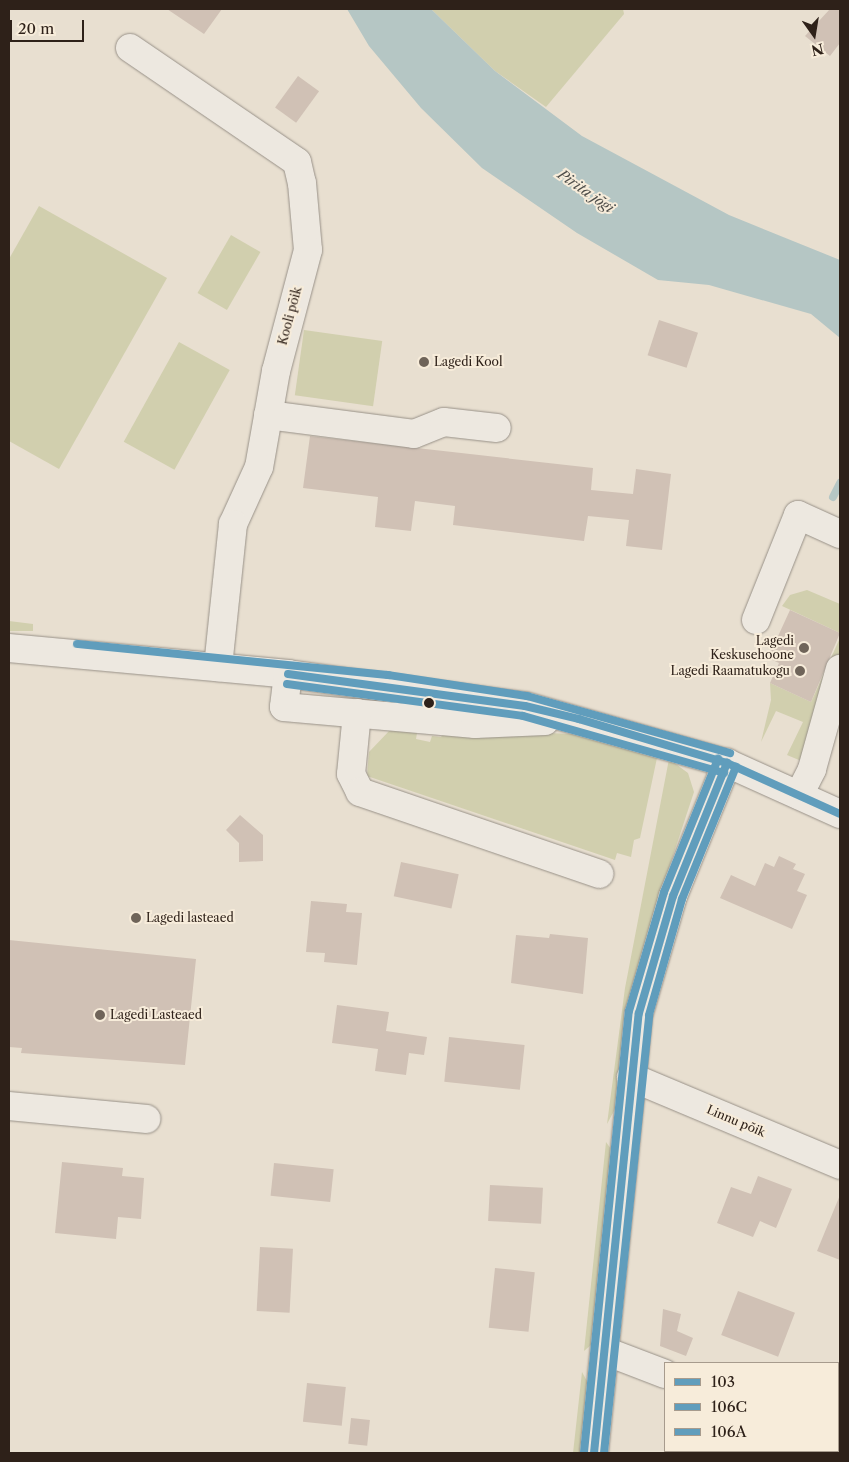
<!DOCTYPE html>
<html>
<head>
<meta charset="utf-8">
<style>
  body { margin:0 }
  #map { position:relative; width:849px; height:1462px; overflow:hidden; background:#e8dfd0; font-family:"Libre Caslon Text",serif }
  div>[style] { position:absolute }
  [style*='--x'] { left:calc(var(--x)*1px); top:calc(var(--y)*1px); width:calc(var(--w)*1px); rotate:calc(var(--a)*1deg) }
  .green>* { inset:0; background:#d1cfae; transform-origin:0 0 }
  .water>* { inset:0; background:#b5c6c4 }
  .stream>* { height:8px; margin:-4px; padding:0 4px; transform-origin:4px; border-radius:4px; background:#b5c6c4 }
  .building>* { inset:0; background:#d0c1b5; transform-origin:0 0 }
  .roads { filter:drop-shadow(0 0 1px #989188) drop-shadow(0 0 1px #989188) }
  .minor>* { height:28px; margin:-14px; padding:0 14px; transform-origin:14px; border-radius:14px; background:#ede8e0 }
  .bus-1>* { height:8px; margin:-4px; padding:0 4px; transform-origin:4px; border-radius:4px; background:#609dbc }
  .bus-2>* { height:8px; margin:-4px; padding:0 4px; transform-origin:4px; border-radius:4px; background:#609dbc }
  .bus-3>* { height:8px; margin:-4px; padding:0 4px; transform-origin:4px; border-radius:4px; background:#609dbc }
  .dots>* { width:14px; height:14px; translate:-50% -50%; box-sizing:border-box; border:2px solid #f7ecda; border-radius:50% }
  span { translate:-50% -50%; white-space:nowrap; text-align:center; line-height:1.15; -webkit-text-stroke:4px #f7ecda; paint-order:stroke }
  .street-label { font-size:12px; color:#2e2119 }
  .poi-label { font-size:12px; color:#2e2119 }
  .left { translate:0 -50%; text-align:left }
  .right { translate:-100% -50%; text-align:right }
  .water-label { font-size:14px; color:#504f4b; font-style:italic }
  .frame { position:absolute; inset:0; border:10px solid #2e2119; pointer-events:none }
  .legend { position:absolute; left:664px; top:1362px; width:175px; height:90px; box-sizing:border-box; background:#f7ecda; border:1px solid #a79b8d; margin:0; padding:6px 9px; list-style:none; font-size:15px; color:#2e2119 }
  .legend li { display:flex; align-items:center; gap:10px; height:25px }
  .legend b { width:25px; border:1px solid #a79b8d }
  .north { position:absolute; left:789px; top:10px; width:50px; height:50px; -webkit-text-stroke:4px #f7ecda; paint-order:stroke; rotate:167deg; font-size:14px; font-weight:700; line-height:20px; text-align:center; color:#2e2119 }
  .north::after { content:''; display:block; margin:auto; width:18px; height:22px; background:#2e2119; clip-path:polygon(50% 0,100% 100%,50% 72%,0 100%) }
  .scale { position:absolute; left:10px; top:20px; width:74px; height:22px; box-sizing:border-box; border:2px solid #2e2119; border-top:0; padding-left:6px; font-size:15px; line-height:18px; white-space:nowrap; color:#2e2119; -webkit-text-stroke:4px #f7ecda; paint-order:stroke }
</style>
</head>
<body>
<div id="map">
  <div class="green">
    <div style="clip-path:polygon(431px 9px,623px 9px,624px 14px,546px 107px,495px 71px)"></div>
    <div style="clip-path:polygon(39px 206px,167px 278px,59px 469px,9px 441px,9px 259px)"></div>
    <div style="left:231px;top:235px;width:34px;height:67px;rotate:30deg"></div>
    <div style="left:304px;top:330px;width:79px;height:66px;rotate:8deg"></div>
    <div style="left:179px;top:342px;width:58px;height:114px;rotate:29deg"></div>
    <div style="clip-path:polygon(807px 590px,840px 604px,840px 633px,782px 606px,790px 595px)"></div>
    <div style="clip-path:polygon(9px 621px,33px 624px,33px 631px,9px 631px)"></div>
    <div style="clip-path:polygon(840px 638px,840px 661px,806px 763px,787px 755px,803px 722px,776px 711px,761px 742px,771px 700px,770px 683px,811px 702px)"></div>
    <div style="clip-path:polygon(391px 729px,417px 733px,416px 739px,430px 742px,432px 736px,441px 737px,446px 729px,572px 734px,657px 758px,640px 838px,634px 840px,631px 857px,617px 853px,615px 860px,367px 776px,369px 752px)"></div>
    <div style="clip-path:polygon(669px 759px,688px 773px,694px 792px,647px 934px,629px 1004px,615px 1109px,607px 1124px,625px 988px)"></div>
    <div style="clip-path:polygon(606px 1142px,611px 1149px,591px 1345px,584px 1351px)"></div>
    <div style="clip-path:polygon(582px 1372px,588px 1383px,581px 1453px,573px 1453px)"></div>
  </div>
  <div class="water">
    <div style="clip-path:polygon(347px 9px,431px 9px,495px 71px,582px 136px,729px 215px,840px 260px,840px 338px,811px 314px,709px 285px,658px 280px,577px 233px,482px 168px,421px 108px,369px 46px)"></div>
  </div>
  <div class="stream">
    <div style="--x:833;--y:497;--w:16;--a:-63"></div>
  </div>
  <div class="building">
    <div style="clip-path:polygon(167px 9px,222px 9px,204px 34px)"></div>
    <div style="clip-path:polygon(830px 9px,840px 9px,840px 43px,830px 56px,805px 36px)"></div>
    <div style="left:298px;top:76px;width:26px;height:39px;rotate:36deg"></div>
    <div style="left:659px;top:320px;width:41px;height:37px;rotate:18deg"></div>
    <div style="clip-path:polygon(310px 436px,593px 468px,591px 490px,633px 494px,636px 469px,671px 474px,662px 550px,626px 546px,629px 520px,588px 516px,584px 541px,453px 525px,455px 506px,415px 501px,411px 531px,375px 527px,378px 497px,303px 488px)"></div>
    <div style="clip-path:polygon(790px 610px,840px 633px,811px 702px,770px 683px,779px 663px,768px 658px)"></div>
    <div style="clip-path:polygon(240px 815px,263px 835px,263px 861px,239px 862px,239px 843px,226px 830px)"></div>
    <div style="clip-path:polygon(779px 856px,796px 864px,793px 869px,805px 874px,797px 891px,807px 895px,792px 929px,720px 898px,731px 875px,755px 886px,765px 863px,774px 867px)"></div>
    <div style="left:401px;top:862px;width:59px;height:35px;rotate:12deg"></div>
    <div style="clip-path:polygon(311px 901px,347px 904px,346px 912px,362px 913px,357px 965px,324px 962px,325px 953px,306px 952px)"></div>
    <div style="clip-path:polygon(550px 934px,588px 938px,583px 994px,511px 983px,516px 935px,549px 938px)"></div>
    <div style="clip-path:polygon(9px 940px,196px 959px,185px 1065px,21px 1053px,22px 1048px,9px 1047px)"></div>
    <div style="clip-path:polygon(337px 1005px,389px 1012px,386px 1031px,427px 1037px,424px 1055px,409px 1053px,406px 1075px,375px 1071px,378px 1049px,332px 1043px)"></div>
    <div style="left:449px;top:1037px;width:76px;height:45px;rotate:6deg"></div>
    <div style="clip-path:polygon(62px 1162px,123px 1168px,122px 1176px,144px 1178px,141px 1219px,118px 1217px,116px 1239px,55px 1233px)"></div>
    <div style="left:274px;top:1163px;width:60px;height:33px;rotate:6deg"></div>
    <div style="clip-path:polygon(758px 1176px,792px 1189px,776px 1228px,760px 1221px,753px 1237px,717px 1223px,731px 1187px,751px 1194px)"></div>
    <div style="left:490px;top:1185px;width:53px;height:36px;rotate:3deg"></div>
    <div style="clip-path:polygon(840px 1195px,840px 1260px,817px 1251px)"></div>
    <div style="left:260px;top:1247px;width:33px;height:64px;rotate:3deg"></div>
    <div style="left:495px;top:1268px;width:40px;height:60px;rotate:6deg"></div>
    <div style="left:738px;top:1291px;width:61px;height:47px;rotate:21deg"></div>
    <div style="clip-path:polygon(663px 1309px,681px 1314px,677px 1331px,693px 1338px,686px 1356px,660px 1346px)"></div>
    <div style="left:307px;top:1383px;width:39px;height:39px;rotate:6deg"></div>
    <div style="left:351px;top:1418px;width:19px;height:26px;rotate:6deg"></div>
  </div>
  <div class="roads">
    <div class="minor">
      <div style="--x:130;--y:48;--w:202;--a:34.3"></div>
      <div style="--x:297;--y:162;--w:22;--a:77"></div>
      <div style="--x:302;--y:183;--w:67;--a:84.9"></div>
      <div style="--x:308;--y:250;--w:125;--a:104.8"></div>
      <div style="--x:276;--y:371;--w:97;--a:100"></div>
      <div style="--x:259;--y:467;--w:63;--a:114.5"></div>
      <div style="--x:233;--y:524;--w:144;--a:96"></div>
      <div style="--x:268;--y:415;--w:147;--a:7.4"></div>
      <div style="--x:414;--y:434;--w:32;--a:-22"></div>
      <div style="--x:444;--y:422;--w:53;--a:6.5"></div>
      <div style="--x:756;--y:620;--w:113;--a:-68.2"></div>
      <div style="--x:798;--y:515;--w:46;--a:24.3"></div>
      <div style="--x:9;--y:648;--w:280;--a:5.3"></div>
      <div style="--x:288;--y:674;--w:239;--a:7.7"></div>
      <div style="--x:525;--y:706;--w:210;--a:15.8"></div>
      <div style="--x:727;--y:763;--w:124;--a:24.3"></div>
      <div style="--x:288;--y:674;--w:33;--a:97"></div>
      <div style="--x:284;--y:707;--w:192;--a:5.1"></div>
      <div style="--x:475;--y:724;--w:70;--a:-2.5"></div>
      <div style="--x:357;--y:713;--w:61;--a:95.6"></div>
      <div style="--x:351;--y:774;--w:20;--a:63"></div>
      <div style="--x:360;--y:792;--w:253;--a:18.9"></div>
      <div style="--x:799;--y:795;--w:29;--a:-63"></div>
      <div style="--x:812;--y:769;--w:104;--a:-74.4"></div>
      <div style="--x:631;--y:1077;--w:227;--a:22.8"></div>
      <div style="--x:9;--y:1106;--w:138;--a:5.4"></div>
      <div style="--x:605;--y:1351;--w:64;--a:21"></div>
      <div style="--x:838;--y:1440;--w:2;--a:27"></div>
      <div style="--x:594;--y:1453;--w:442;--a:-84.2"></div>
      <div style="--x:639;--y:1013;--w:122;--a:-73.8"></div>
      <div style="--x:673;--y:896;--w:144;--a:-67.9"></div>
    </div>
  </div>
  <div class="bus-1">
    <div style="--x:288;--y:674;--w:239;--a:7.7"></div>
    <div style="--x:525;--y:706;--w:56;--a:13.5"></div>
    <div style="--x:579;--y:719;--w:154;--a:16.6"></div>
    <div style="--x:727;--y:763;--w:124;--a:24.3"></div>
    <div style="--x:594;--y:1453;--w:442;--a:-84.2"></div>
    <div style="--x:639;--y:1013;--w:122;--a:-73.8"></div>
    <div style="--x:673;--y:896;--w:144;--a:-67.9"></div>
  </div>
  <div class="bus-2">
    <div style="--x:287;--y:684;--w:238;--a:7.7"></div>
    <div style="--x:523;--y:716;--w:209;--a:15.8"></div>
    <div style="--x:604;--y:1453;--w:440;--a:-84.1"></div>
    <div style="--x:649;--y:1015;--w:121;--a:-74.1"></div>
    <div style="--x:682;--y:899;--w:143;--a:-67.8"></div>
  </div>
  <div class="bus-3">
    <div style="--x:77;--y:644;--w:313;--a:5.7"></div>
    <div style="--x:388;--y:675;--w:141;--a:8.6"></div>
    <div style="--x:527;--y:696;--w:211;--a:15.7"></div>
    <div style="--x:584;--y:1452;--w:443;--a:-84.2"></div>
    <div style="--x:629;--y:1011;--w:124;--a:-73.6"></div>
    <div style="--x:664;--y:892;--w:144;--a:-67.9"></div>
  </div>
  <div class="dots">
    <div style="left:424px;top:362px;background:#6f6459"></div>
    <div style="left:804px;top:648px;background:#6f6459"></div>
    <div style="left:800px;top:671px;background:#6f6459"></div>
    <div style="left:429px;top:703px;background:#2e2119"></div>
    <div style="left:136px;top:918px;background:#6f6459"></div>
    <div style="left:100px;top:1015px;background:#6f6459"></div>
  </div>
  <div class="street-label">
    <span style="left:290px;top:316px;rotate:-75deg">Kooli põik</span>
    <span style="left:736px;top:1121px;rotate:23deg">Linnu põik</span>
  </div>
  <div class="poi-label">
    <span class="left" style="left:434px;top:362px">Lagedi Kool</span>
    <span class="right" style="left:794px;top:648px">Lagedi<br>Keskusehoone</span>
    <span class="right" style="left:790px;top:671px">Lagedi Raamatukogu</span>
    <span class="left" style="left:146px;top:918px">Lagedi lasteaed</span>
    <span class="left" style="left:110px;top:1015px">Lagedi Lasteaed</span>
  </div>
  <div class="water-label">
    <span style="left:586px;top:191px;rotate:35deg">Pirita jõgi</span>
  </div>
  <div class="frame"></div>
  <ul class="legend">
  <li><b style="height:6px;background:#609dbc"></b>103</li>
  <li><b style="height:6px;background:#609dbc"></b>106C</li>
  <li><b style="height:6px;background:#609dbc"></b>106A</li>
  </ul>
  <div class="north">N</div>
  <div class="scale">20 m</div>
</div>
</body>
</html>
